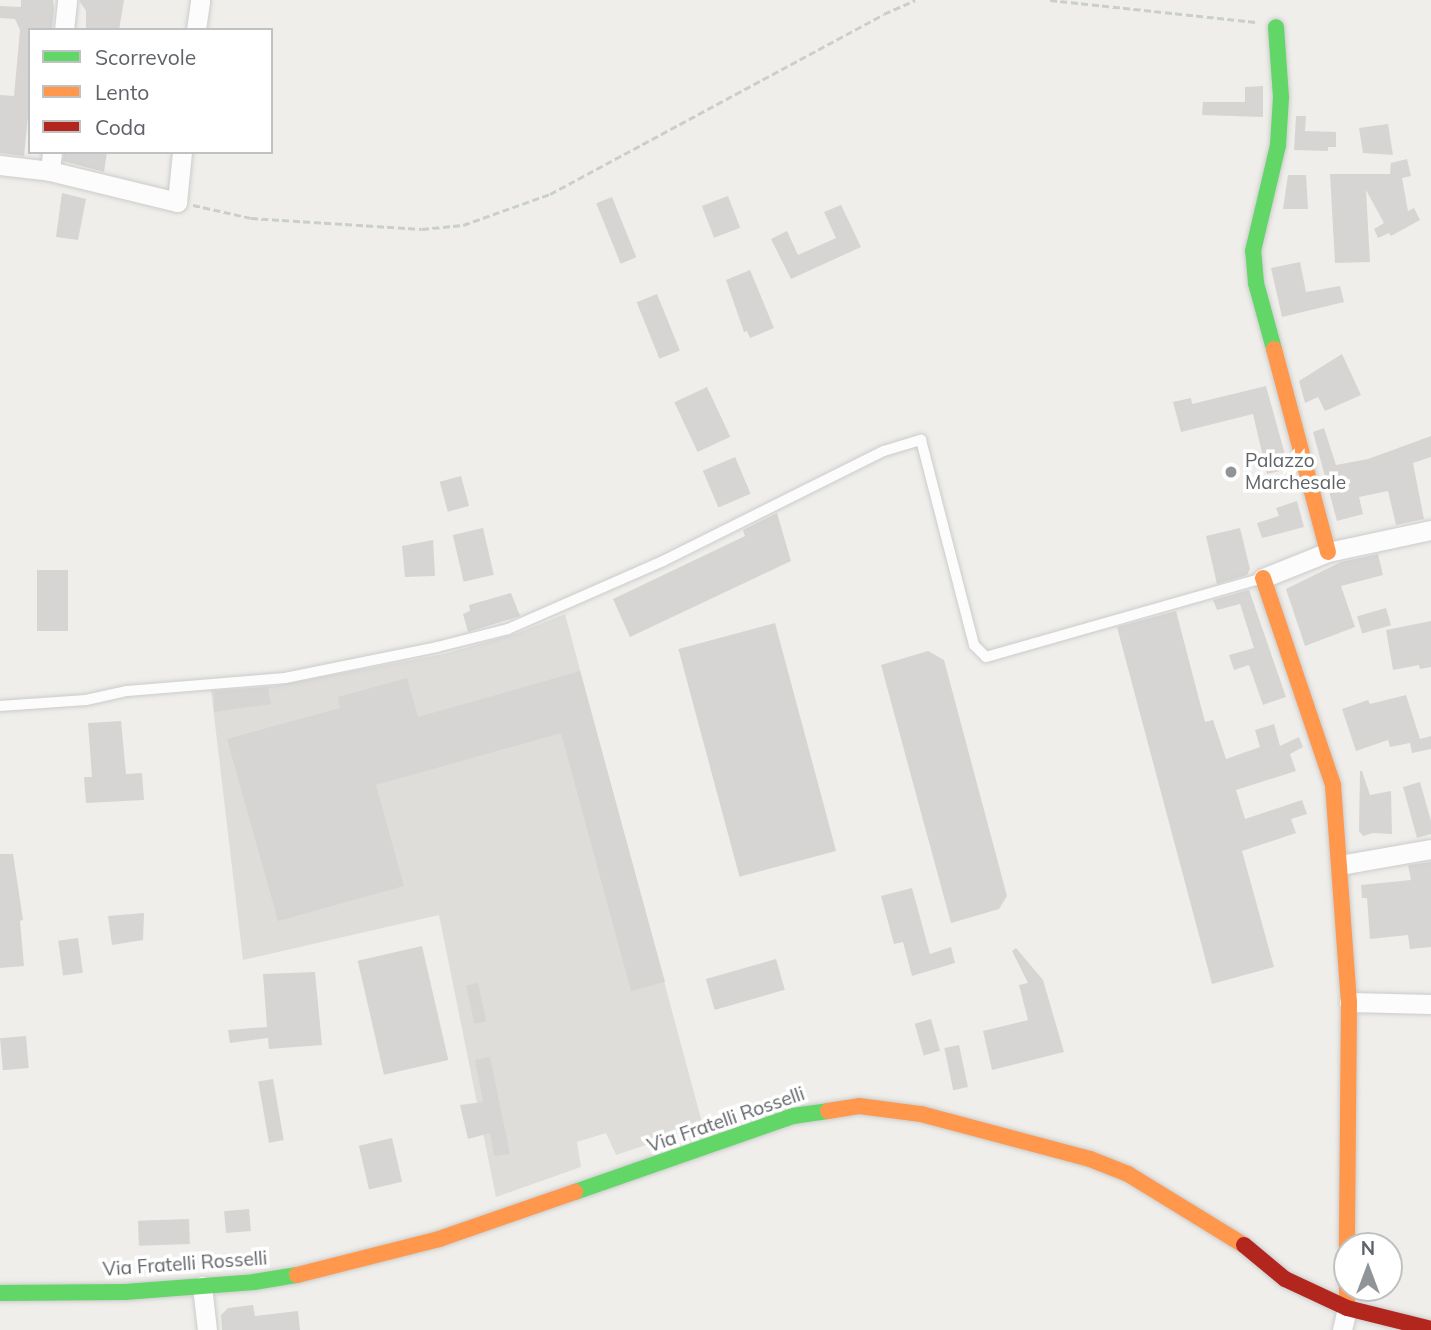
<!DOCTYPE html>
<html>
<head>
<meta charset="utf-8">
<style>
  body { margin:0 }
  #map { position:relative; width:1431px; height:1330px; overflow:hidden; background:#efeeea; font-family:Mulish,sans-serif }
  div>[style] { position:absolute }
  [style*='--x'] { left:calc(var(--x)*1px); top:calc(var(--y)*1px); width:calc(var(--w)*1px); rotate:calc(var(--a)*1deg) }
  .industrial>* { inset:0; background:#dfddda }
  .building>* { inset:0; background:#d6d5d3; transform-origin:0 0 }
  .path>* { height:2.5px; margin-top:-1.25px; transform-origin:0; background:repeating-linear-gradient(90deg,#cacfcc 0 7px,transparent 0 10.5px) }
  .roads { filter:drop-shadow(0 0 2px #cbcccc) drop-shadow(0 0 2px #cbcccc) }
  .lane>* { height:10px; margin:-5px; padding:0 5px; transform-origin:5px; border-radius:5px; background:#fdfcfc }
  .street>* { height:19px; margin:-9.5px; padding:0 9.5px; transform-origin:9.5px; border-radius:9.5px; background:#fdfcfc }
  .fast>* { height:16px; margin:-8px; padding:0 8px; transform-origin:8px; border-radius:8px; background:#63d668 }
  .slow>* { height:16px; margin:-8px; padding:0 8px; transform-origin:8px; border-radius:8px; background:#ff974d }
  .jam>* { height:16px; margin:-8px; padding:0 8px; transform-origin:8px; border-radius:8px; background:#b3261e }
  .dots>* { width:19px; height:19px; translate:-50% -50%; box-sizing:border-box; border:4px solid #fff; border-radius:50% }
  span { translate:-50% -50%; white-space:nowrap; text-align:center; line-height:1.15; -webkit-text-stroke:7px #fff; paint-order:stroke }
  .poi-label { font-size:19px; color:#5f6368 }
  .left { translate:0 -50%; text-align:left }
  .street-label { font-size:19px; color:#5f6368 }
  .legend { position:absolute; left:28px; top:28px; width:245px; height:126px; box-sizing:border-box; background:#fff; border:2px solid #bfc1c3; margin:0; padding:9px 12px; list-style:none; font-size:21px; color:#5f6368 }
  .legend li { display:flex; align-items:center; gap:14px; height:35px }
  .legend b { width:35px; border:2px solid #bfc1c3 }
  .north { position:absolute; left:1333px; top:1232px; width:70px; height:70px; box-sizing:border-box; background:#fff; border:2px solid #bfc1c3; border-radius:50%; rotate:0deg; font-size:19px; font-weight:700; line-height:28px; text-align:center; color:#5f6368 }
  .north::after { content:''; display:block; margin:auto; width:24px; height:32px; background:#919496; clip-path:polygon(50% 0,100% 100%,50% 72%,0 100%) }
</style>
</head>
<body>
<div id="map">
  <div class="industrial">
    <div style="clip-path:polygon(565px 614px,703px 1126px,616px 1155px,606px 1133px,577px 1142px,581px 1167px,496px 1197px,439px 915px,243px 960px,211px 690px,274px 686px,444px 654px,518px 633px)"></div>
  </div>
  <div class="building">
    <div style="clip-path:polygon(21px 0,53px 0,54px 9px,52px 30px,30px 30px,30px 97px,24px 156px,0 153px,0 95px,14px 96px,20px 30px,15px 19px,0 18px,0 6px,21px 7px)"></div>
    <div style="clip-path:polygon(79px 0,124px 0,119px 30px,86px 30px,86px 11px)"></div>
    <div style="clip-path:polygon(1263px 86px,1263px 117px,1202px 115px,1203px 102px,1245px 102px,1245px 87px)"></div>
    <div style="clip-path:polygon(1296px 116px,1306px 116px,1305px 131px,1336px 132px,1336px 147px,1328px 147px,1328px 151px,1294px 150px)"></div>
    <div style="clip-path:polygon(1388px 124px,1393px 155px,1363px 153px,1359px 128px)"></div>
    <div style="clip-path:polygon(64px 152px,107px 152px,104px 172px,63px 161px)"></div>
    <div style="clip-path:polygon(1407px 159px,1411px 176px,1402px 178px,1408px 211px,1414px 208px,1420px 220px,1391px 236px,1389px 233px,1378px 238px,1374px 229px,1384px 223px,1366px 190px,1370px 262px,1335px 263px,1330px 174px,1390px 174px,1391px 163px)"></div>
    <div style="clip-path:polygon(1288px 175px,1306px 175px,1308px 209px,1283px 209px)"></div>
    <div style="clip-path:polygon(62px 193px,86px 199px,78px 240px,56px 237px)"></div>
    <div style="left:728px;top:196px;width:34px;height:28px;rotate:69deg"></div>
    <div style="left:612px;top:197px;width:65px;height:17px;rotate:68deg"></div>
    <div style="clip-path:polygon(841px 205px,861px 247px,791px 279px,771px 239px,787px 231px,798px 255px,836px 238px,824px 212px)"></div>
    <div style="clip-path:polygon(1300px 262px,1306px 292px,1340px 286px,1344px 302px,1282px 317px,1271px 268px)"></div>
    <div style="clip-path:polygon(750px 270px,774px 328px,750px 338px,747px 331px,744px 332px,726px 280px)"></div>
    <div style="left:657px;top:294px;width:61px;height:22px;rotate:68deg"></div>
    <div style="clip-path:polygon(1342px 354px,1361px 395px,1325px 411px,1318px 397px,1305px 403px,1299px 381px)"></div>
    <div style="clip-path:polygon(1266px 386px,1289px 469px,1267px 474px,1253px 414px,1181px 432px,1173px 402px,1191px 398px,1192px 404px)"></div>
    <div style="left:707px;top:387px;width:55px;height:36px;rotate:65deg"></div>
    <div style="clip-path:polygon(1324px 428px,1336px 465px,1368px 459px,1431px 436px,1431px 457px,1413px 463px,1424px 519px,1396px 525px,1388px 491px,1359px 497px,1363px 514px,1337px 521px,1313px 432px)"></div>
    <div style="left:735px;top:457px;width:40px;height:35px;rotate:67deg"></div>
    <div style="left:461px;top:476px;width:31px;height:22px;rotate:75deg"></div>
    <div style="clip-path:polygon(1297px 501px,1304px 527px,1262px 538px,1257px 523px,1279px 516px,1276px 508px)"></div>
    <div style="clip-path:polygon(777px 513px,791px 561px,630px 637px,613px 599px,745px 536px,743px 530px)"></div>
    <div style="left:483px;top:528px;width:48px;height:31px;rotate:77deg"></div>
    <div style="clip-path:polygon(1240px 528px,1250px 569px,1247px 575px,1217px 584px,1206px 536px)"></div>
    <div style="clip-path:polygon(433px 540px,435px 576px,405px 577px,402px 546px)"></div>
    <div style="clip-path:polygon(1378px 554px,1383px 575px,1341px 586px,1355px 627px,1305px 646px,1286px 589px,1341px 562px)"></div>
    <div style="left:37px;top:570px;width:31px;height:61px"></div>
    <div style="clip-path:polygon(1249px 590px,1286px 697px,1263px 705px,1249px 665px,1234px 670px,1229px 655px,1254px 648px,1240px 604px,1217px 610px,1213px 600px)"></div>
    <div style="clip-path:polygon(511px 593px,520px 616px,468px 632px,463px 614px,470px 611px,469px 605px)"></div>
    <div style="left:1386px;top:608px;width:18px;height:30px;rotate:74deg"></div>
    <div style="clip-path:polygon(1176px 611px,1205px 722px,1213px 720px,1226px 759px,1260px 747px,1255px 730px,1274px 724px,1280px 746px,1299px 737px,1303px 747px,1290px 754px,1296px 771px,1236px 790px,1245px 819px,1302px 800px,1307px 814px,1291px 819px,1296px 833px,1242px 851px,1274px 967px,1212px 984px,1117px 627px)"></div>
    <div style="clip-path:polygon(1431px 621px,1431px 667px,1420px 669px,1419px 665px,1393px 670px,1386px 630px)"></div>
    <div style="left:775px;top:623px;width:236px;height:100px;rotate:75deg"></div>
    <div style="clip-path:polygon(928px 651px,944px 660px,1007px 896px,999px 909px,951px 923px,881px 665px)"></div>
    <div style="clip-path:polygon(580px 671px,665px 982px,631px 991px,561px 733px,376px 785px,404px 886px,278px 921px,227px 739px,340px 708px,338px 697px,407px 678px,418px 717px)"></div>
    <div style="clip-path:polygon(268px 687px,271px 704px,214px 712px,214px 692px)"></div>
    <div style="clip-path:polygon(1406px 695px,1420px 739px,1431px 736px,1431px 749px,1412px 753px,1410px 743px,1390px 747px,1388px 740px,1356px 751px,1342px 709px,1368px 700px,1370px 704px)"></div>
    <div style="clip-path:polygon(121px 721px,126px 774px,142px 773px,144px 800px,86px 803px,84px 777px,92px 777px,88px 723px)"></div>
    <div style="clip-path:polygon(1360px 771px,1362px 771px,1370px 795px,1391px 791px,1392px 834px,1373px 833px,1363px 836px,1359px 831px)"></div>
    <div style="clip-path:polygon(1420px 782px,1431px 821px,1431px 834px,1417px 838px,1403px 787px)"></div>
    <div style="clip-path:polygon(0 854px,13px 854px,23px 920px,20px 921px,24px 966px,0 968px)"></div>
    <div style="clip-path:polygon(1431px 862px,1431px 947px,1410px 949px,1408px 935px,1370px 939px,1367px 898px,1362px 898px,1361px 885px,1411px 880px,1408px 865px)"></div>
    <div style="clip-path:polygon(912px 888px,930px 954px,951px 947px,955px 963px,912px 976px,903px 942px,894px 944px,881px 896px)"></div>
    <div style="clip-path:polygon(144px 913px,143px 940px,112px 945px,108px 916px)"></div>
    <div style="left:78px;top:938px;width:35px;height:20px;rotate:82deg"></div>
    <div style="left:422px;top:946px;width:117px;height:66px;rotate:77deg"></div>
    <div style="clip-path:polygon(1016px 948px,1043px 980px,1064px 1052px,992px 1070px,983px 1031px,1028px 1020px,1019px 985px,1028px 983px,1012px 951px)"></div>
    <div style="left:776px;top:959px;width:32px;height:73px;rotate:74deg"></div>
    <div style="clip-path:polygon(315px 972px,322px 1045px,269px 1049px,268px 1038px,230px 1043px,228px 1030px,267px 1027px,263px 974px)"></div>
    <div style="left:478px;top:983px;width:39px;height:12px;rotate:78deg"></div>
    <div style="left:931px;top:1019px;width:33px;height:17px;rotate:74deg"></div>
    <div style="left:26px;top:1036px;width:32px;height:26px;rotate:85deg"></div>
    <div style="left:959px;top:1045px;width:43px;height:15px;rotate:78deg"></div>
    <div style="clip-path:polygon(490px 1057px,510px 1154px,494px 1156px,490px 1133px,468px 1139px,460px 1105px,483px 1102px,475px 1060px)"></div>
    <div style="left:273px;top:1079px;width:62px;height:15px;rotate:80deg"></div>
    <div style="left:392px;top:1138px;width:45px;height:34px;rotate:77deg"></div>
    <div style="left:249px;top:1209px;width:22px;height:25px;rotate:85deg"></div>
    <div style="left:189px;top:1219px;width:25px;height:51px;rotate:88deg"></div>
    <div style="clip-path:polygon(253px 1305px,255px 1316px,298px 1311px,300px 1330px,222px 1330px,221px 1315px,228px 1308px)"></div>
  </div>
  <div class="path">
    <div style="--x:1050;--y:0;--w:207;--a:6.1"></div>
    <div style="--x:193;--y:205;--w:59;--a:12.6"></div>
    <div style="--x:251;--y:218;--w:171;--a:3.7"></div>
    <div style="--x:422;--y:229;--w:41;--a:-5.6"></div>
    <div style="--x:463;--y:225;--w:92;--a:-19.6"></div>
    <div style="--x:550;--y:194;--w:379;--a:-28.3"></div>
    <div style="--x:884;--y:14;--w:34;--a:-24"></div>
  </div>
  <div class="roads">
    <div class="lane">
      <div style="--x:0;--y:706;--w:86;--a:-4"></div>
      <div style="--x:86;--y:700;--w:42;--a:-12.4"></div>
      <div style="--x:127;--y:691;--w:159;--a:-4.7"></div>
      <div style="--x:285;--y:678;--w:155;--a:-11.5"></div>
      <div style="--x:437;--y:647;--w:73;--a:-14.2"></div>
      <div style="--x:508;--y:629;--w:169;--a:-23.7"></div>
      <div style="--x:663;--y:561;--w:247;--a:-26.5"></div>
      <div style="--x:884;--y:451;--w:39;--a:-17"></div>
      <div style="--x:921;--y:440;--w:212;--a:75.5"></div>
      <div style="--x:974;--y:645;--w:17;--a:45"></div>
      <div style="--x:986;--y:657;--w:285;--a:-15.9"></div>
    </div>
    <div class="street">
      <div style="--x:64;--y:30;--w:30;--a:-84"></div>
      <div style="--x:196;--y:30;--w:30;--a:-82"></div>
      <div style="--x:0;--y:165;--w:50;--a:6.8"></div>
      <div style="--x:50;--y:171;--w:131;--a:13.7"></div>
      <div style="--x:177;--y:202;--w:50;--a:-84.3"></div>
      <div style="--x:50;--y:171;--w:19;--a:-84"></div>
      <div style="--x:1263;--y:578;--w:70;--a:-21.8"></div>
      <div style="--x:1328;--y:552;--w:105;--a:-12.1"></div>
      <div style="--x:1340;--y:865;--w:92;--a:-10"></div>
      <div style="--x:1349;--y:1002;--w:82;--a:1.4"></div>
      <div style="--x:202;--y:1286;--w:44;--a:83.5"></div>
      <div style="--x:1342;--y:1330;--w:23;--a:-77"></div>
    </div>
    <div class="fast">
      <div style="--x:1274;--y:349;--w:68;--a:-105.3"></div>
      <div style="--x:1256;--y:283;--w:32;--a:-95"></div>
      <div style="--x:1253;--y:251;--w:109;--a:-76.7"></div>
      <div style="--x:1278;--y:145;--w:48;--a:-86.4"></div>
      <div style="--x:1281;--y:97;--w:70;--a:-94.1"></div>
      <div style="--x:575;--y:1192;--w:231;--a:-19.2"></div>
      <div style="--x:793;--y:1116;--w:35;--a:-8"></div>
      <div style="--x:0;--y:1293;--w:125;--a:-0.5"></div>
      <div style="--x:125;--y:1292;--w:129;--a:-4.4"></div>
      <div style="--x:254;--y:1282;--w:44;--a:-9.2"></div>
    </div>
    <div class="slow">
      <div style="--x:1274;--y:349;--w:210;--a:75.1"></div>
      <div style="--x:1263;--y:578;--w:219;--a:71.3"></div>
      <div style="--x:1333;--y:785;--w:218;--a:85.8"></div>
      <div style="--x:1349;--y:1002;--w:244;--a:90.5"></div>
      <div style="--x:828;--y:1111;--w:31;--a:-9"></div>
      <div style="--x:859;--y:1106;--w:63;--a:7.4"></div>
      <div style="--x:921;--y:1114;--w:175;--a:14.9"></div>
      <div style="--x:1090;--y:1159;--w:41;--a:21.5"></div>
      <div style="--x:1128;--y:1174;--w:136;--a:31.5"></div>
      <div style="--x:1347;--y:1269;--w:39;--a:90"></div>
      <div style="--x:297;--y:1275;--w:146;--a:-14.2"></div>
      <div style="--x:439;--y:1239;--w:144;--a:-19.1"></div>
    </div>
    <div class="jam">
      <div style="--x:1244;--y:1245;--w:53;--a:39.7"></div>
      <div style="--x:1285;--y:1279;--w:68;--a:25.1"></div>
      <div style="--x:1347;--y:1308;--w:87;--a:14"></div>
    </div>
  </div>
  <div class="dots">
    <div style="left:1231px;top:472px;background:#919496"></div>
  </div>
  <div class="poi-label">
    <span class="left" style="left:1245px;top:472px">Palazzo<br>Marchesale</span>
  </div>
  <div class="street-label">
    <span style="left:726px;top:1120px;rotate:-19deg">Via Fratelli Rosselli</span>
    <span style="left:185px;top:1264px;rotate:-4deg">Via Fratelli Rosselli</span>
  </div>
  <ul class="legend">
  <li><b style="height:9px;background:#63d668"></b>Scorrevole</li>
  <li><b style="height:9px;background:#ff974d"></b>Lento</li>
  <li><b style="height:9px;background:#b3261e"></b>Coda</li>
  </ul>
  <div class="north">N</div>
</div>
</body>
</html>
